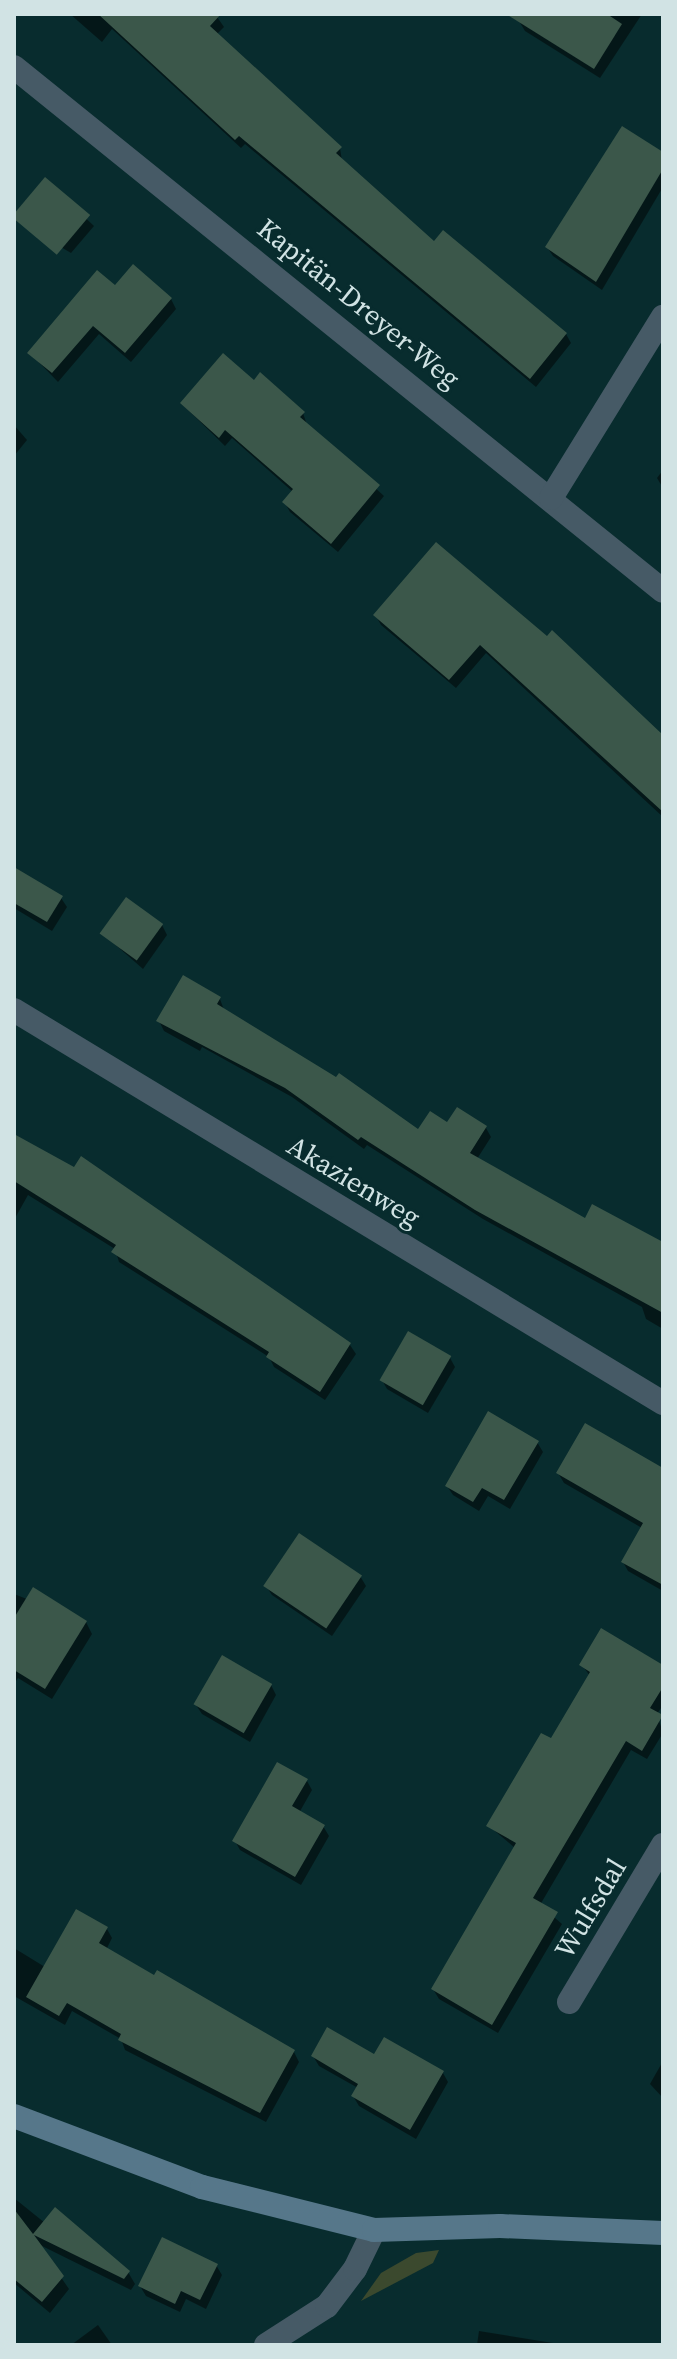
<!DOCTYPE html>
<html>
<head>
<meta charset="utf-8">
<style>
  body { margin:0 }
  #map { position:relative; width:677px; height:2359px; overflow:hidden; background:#082c2e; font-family:"Source Serif 4",serif }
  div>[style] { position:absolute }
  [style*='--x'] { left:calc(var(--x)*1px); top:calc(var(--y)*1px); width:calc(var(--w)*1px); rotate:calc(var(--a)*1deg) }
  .green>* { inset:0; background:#3b492e }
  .shadow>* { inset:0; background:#0007 }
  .building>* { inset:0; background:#3b574a; transform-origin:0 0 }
  .street>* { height:24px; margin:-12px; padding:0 12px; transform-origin:12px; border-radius:12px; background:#465a66 }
  .secondary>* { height:24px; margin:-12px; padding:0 12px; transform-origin:12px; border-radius:12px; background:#56778a }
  span { translate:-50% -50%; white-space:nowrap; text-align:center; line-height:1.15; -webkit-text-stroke:6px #082c2e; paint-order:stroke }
  .street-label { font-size:28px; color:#d1e3e4 }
  .frame { position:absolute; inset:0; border:16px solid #d1e3e4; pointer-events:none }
</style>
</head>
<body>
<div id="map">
  <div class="green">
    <div style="clip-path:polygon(439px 2250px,433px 2263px,361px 2301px,381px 2273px,416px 2253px)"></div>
  </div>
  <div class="shadow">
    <div style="clip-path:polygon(70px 14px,215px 14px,224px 27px,216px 35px,340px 148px,342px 161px,435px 244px,566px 334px,571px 343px,536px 387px,245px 144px,241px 148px,112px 29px,102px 42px)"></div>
    <div style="clip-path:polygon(523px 14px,642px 14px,600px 78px,525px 31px,519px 21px)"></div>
    <div style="clip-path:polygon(663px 155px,663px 187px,602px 290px,553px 256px,547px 247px)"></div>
    <div style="clip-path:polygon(45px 180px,94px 226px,71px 253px,22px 224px,16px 214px)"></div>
    <div style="clip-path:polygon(116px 288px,171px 299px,176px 309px,131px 362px,99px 334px,58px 382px,30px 353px)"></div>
    <div style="clip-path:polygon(182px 404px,303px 413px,307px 425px,384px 496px,338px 552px,290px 512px,285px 503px,293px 492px,232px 438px,225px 446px)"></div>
    <div style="clip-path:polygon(14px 425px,27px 440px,14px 456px)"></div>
    <div style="clip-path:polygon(663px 470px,663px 488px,657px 478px)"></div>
    <div style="clip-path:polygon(437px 544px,663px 737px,663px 817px,486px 653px,456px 688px,381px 625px,376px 616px)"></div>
    <div style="clip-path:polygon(14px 869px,61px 898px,67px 907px,52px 931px,14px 908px)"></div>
    <div style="clip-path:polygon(162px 925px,167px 935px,143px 969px,102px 933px)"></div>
    <div style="clip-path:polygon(220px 999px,224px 1010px,419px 1132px,448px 1125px,486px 1128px,491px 1137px,477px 1159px,586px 1220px,663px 1254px,663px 1329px,646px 1319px,642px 1307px,483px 1219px,367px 1145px,364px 1149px,292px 1097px,202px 1047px,200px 1051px,164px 1031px,159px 1021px)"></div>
    <div style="clip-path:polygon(14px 1136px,74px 1170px,115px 1180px,350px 1345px,356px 1354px,325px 1400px,274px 1367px,269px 1357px,119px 1262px,115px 1249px,28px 1195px,14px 1220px)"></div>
    <div style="clip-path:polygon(450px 1358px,455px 1367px,428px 1413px,387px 1389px,382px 1380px)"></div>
    <div style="clip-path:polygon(537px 1442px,543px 1452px,510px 1509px,488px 1496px,479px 1511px,453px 1495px,447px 1486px)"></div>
    <div style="clip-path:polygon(558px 1473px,663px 1487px,663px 1591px,628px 1571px,623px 1562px,642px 1528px,564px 1483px)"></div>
    <div style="clip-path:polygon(360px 1576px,366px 1586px,332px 1636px,272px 1595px,266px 1586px)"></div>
    <div style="clip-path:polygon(14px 1594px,86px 1622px,92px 1634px,52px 1699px,18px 1678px,14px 1684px)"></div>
    <div style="clip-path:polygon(582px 1665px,663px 1668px,663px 1705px,657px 1714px,663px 1733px,647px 1759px,631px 1750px,540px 1905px,562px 1924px,498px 2033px,439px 1999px,433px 1989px,515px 1848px,489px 1826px,551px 1741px,590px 1676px)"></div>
    <div style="clip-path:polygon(271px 1685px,276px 1695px,250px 1742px,202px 1714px,196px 1705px)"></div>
    <div style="clip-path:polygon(307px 1781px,312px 1790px,299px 1813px,323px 1826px,329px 1836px,301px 1885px,240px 1850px,235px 1841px)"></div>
    <div style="clip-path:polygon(107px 1929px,112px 1938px,106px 1950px,294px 2052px,299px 2062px,266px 2122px,125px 2050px,121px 2039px,72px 2011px,65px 2025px,14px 1996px,14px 1948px,45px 1967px)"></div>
    <div style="clip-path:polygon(313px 2056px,374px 2057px,443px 2073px,448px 2082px,416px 2139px,359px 2106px,353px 2096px,358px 2088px,319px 2066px)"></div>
    <div style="clip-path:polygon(663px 2061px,663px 2098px,650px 2084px)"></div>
    <div style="clip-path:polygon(14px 2198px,45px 2223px,128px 2272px,135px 2284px,131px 2290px,38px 2244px,69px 2289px,50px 2313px,14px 2283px)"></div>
    <div style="clip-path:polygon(216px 2265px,222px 2275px,206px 2309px,186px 2299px,180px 2312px,146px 2296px,140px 2286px)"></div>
    <div style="clip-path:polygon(98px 2325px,112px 2345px,71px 2345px)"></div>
    <div style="clip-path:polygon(479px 2331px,559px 2344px,559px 2345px,477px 2345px)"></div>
  </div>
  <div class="building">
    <div style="clip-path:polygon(98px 14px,221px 14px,210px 26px,342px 147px,336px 153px,434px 241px,443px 230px,567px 333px,530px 379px,239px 136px,235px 140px)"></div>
    <div style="clip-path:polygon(506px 14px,607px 14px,622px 24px,594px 69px)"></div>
    <div style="clip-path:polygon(622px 126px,663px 152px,663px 169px,596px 282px,545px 247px)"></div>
    <div style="left:45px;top:177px;width:59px;height:52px;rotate:40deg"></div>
    <div style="clip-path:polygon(133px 264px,172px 298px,125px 353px,93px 326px,52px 373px,27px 353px,97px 270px,115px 285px)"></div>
    <div style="clip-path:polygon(223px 353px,254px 380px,260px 372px,305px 412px,300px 417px,380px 485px,331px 544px,282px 502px,293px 489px,225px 430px,219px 438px,180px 403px)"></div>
    <div style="clip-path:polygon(436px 542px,547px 636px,552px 630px,663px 735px,663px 812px,480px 645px,449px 680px,373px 615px)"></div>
    <div style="clip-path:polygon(14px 867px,63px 896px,47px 922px,14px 903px)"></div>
    <div style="left:126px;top:897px;width:46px;height:45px;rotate:36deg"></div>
    <div style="clip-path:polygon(183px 975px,221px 997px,217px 1004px,336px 1077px,339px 1073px,418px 1129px,430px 1111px,447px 1122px,457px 1107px,487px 1126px,470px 1153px,585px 1218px,592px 1204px,663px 1242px,663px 1313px,475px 1210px,361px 1137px,358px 1140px,285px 1088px,156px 1021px)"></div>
    <div style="clip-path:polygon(14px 1134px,74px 1167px,81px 1156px,351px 1343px,320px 1392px,266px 1357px,269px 1352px,111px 1252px,116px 1245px,14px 1181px)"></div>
    <div style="left:408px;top:1331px;width:50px;height:57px;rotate:30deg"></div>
    <div style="clip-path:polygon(488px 1411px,539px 1441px,504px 1500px,482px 1488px,473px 1502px,445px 1486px)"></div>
    <div style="clip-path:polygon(585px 1423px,663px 1468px,663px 1585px,621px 1562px,643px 1523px,556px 1473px)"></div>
    <div style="left:299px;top:1533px;width:76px;height:64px;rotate:34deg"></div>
    <div style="clip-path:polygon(33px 1587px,87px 1621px,45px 1689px,14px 1670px,14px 1618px)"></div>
    <div style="clip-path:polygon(601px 1628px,663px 1665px,663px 1687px,650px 1708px,663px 1715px,642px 1751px,626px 1741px,533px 1898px,558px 1912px,492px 2025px,431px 1989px,516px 1843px,486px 1826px,541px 1733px,551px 1738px,590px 1672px,579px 1665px)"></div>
    <div style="left:222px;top:1655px;width:58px;height:57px;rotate:30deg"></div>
    <div style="clip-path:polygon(277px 1762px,308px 1779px,292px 1806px,325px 1825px,295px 1877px,232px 1841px)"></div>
    <div style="clip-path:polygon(76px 1909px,108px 1927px,99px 1943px,154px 1975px,157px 1970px,295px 2050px,260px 2113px,118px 2040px,121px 2034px,67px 2003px,59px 2016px,26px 1997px)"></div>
    <div style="clip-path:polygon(327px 2027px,374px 2054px,384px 2037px,444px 2071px,410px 2130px,351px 2096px,358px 2084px,311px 2056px)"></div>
    <div style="clip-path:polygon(55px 2207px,130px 2271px,124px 2279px,34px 2235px,64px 2276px,42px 2302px,14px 2279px,14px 2209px,33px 2234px)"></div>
    <div style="clip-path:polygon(162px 2237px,218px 2264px,200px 2300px,181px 2291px,175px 2304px,138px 2286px)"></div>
  </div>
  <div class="street">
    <div style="--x:14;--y:67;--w:834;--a:38.92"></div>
    <div style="--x:551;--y:498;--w:213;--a:-58.3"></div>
    <div style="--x:14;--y:1010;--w:759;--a:31.2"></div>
    <div style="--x:569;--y:2002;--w:183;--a:-59.1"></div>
    <div style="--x:266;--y:2345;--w:72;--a:-32.6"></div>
    <div style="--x:327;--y:2306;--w:46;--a:-52.9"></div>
    <div style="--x:355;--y:2269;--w:43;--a:-64"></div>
  </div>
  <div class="secondary">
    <div style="--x:14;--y:2116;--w:201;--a:20.7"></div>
    <div style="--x:202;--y:2187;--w:177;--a:14"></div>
    <div style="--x:374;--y:2230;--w:126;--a:-1.8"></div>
    <div style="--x:500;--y:2226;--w:163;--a:2.5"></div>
  </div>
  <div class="street-label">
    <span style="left:359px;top:303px;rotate:39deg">Kapitän-Dreyer-Weg</span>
    <span style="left:354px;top:1181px;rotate:31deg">Akazienweg</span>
    <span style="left:590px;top:1908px;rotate:-59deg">Wulfsdal</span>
  </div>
  <div class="frame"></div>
</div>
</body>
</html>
